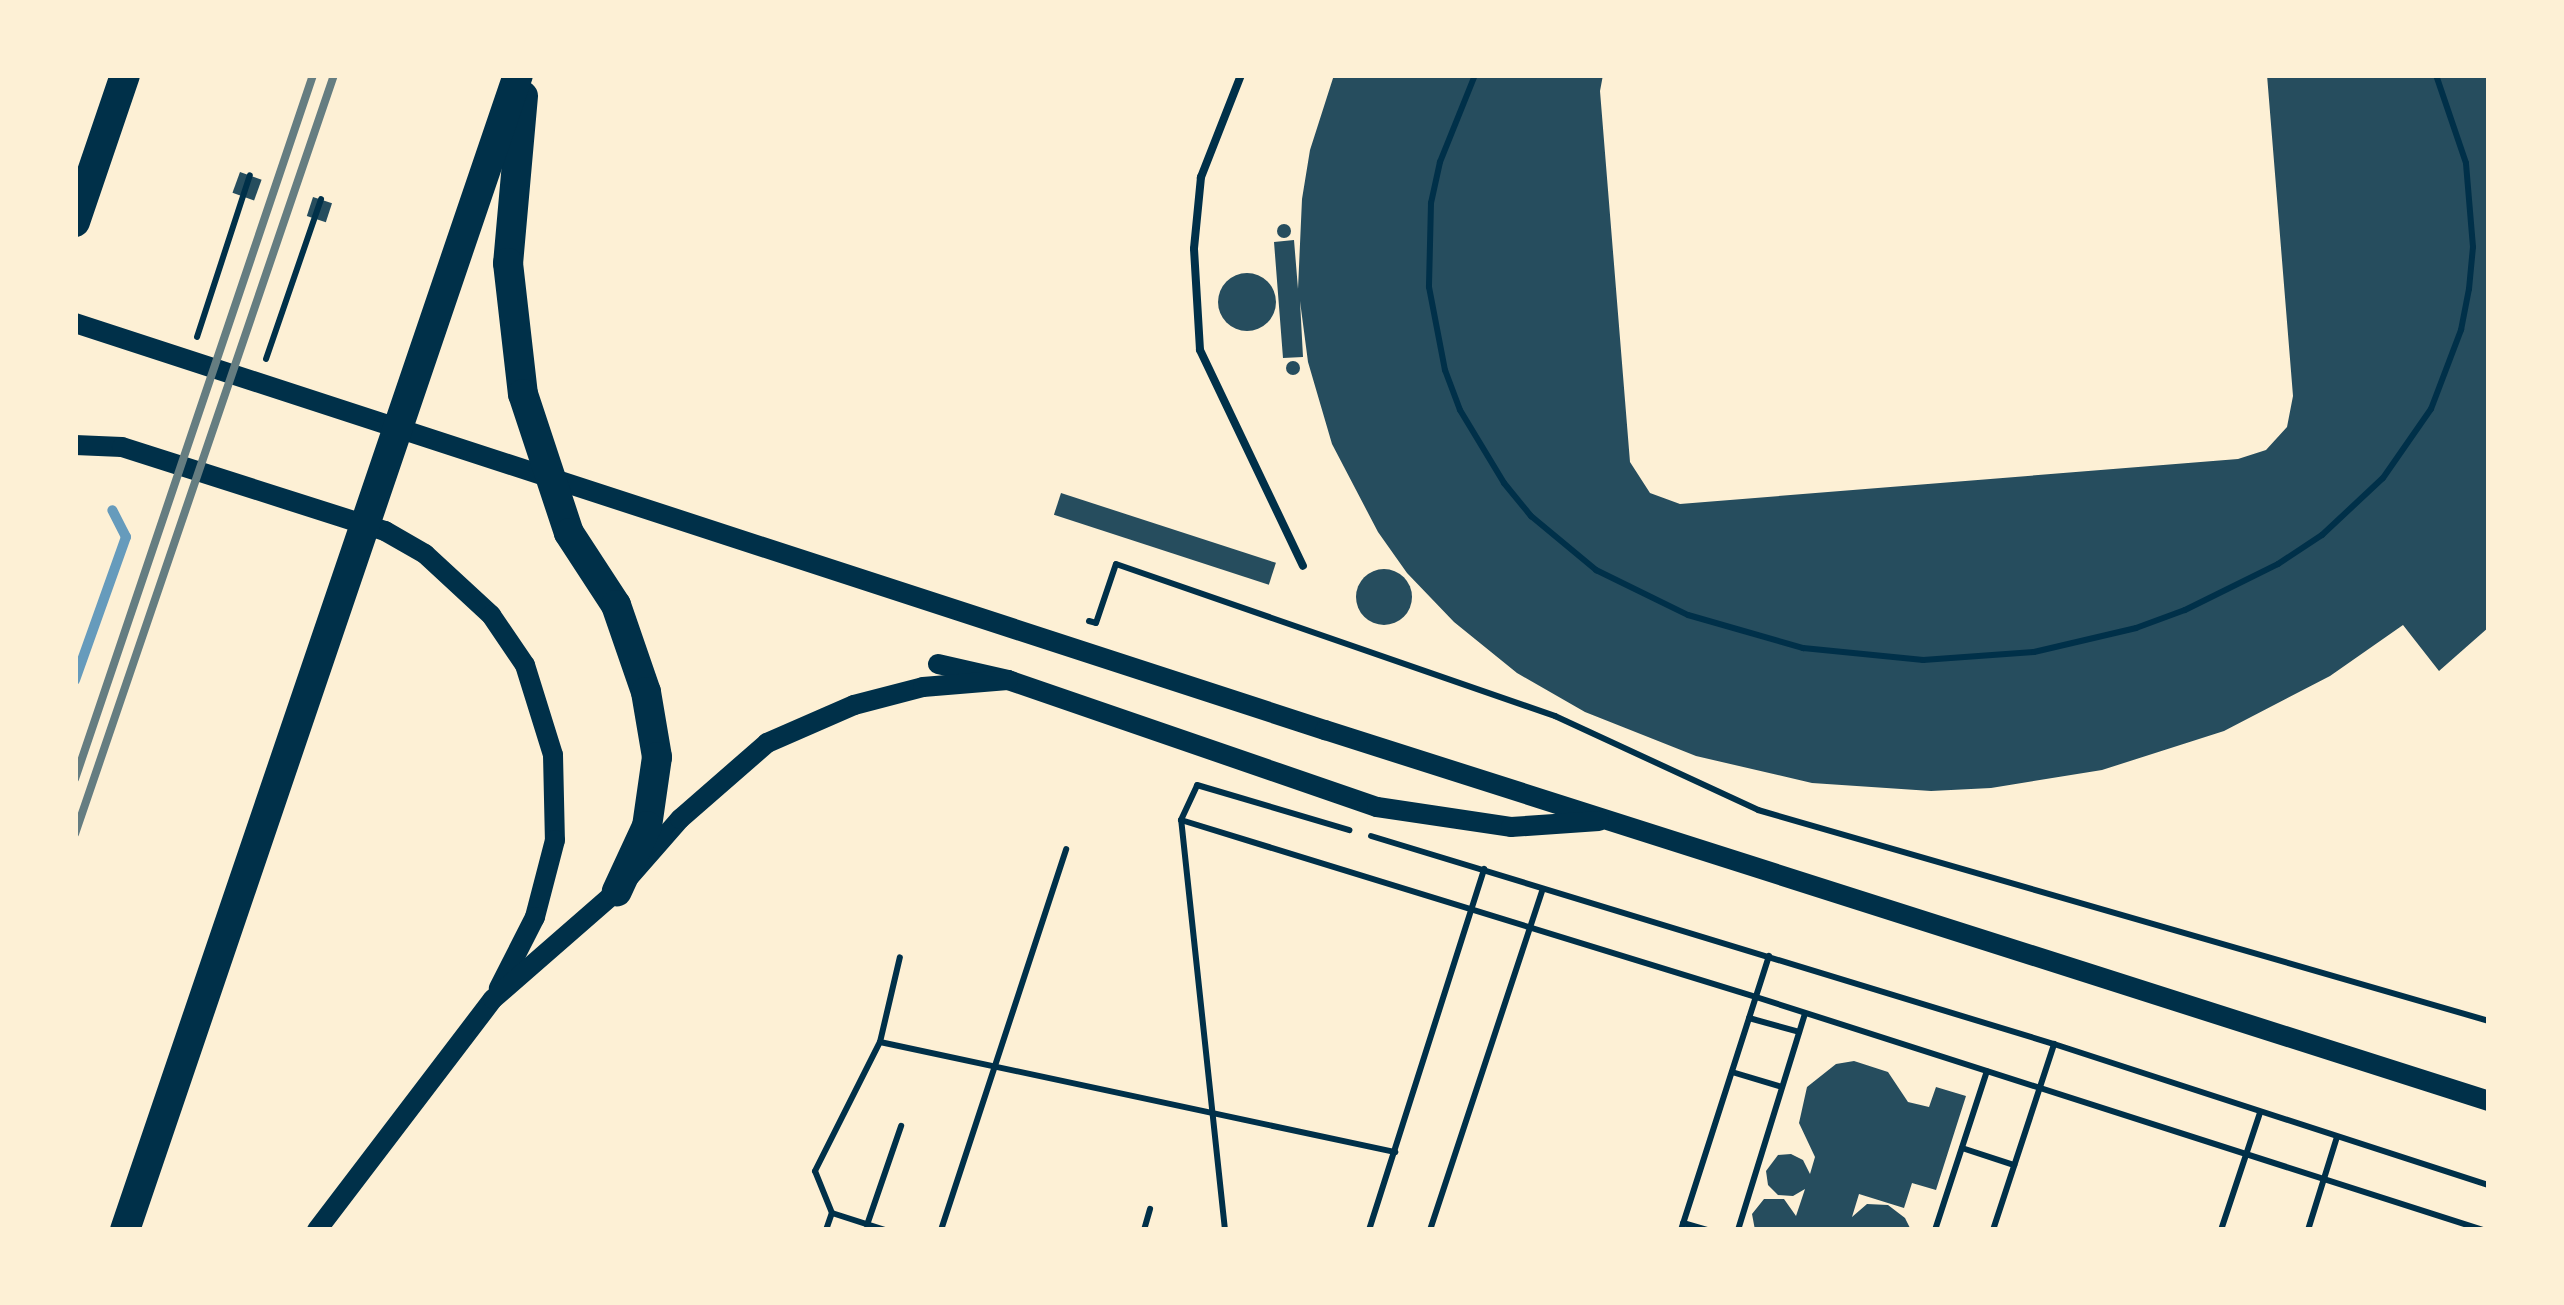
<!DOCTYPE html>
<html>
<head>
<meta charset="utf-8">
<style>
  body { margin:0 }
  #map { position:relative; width:2564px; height:1305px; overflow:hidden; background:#fdf0d5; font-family:Helvetica,sans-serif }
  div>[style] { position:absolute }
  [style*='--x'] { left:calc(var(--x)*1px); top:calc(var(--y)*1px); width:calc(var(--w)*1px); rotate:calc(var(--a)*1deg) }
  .stream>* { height:10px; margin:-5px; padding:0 5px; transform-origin:5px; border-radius:5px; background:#669bbc }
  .building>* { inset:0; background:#264d5e; transform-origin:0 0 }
  .round { border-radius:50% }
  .path>* { height:6px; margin:-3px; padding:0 3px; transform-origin:3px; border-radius:3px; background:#003049 }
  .service>* { height:8px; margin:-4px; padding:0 4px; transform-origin:4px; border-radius:4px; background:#003049 }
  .secondary>* { height:20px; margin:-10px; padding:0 10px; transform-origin:10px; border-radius:10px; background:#003049 }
  .motorway>* { height:30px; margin:-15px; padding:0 15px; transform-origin:15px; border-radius:15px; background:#003049 }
  .rail>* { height:8px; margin:-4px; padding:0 4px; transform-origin:4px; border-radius:4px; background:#657d81 }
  span { translate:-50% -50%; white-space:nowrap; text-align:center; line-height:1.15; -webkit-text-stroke:10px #fdf0d5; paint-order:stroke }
  .frame { position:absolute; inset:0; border:78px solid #fdf0d5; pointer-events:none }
</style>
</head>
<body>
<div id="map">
  <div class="stream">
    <div style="--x:75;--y:680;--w:152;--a:-70.4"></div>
    <div style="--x:126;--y:537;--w:30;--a:-117"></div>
  </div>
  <div class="building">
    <div style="clip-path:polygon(1334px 75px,1603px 75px,1600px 91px,1630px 462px,1650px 493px,1680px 504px,2238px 459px,2266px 450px,2287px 427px,2293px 396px,2267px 75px,2489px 75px,2489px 627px,2439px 671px,2403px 625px,2330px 676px,2224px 731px,2102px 770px,1991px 788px,1931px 791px,1812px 783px,1696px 756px,1585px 712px,1517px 673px,1454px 622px,1407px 573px,1378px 532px,1332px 444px,1308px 362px,1300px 301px,1303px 357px,1283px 358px,1274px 242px,1294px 240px,1298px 289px,1302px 199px,1310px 150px)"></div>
    <div style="left:240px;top:172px;width:23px;height:22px;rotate:20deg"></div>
    <div style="left:313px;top:197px;width:20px;height:20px;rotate:18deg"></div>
    <div class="round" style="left:1277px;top:224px;width:14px;height:14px"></div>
    <div class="round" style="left:1218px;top:273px;width:58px;height:58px"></div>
    <div class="round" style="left:1286px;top:361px;width:14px;height:14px"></div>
    <div style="left:1061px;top:493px;width:226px;height:23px;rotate:18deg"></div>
    <div class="round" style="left:1356px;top:569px;width:56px;height:56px"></div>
    <div style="clip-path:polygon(1854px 1061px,1888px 1072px,1908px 1102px,1929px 1107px,1936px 1087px,1966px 1096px,1936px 1190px,1912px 1183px,1904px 1208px,1859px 1194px,1852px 1217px,1867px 1204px,1888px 1205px,1905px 1218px,1911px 1230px,1755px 1230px,1752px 1214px,1764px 1199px,1784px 1199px,1796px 1216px,1805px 1189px,1793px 1196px,1778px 1195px,1768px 1185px,1766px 1171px,1778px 1155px,1791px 1154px,1803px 1160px,1810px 1174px,1815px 1157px,1799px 1123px,1807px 1087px,1836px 1064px)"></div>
  </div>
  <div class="path">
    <div style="--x:1475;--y:75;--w:94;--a:111.9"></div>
    <div style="--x:1440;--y:162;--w:42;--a:102.4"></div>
    <div style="--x:1431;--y:203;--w:84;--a:91.4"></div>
    <div style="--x:1429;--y:287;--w:85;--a:79.1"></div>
    <div style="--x:1445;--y:370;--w:43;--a:69.4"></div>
    <div style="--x:1460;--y:410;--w:85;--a:58.9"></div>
    <div style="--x:1504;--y:483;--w:43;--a:50.7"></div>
    <div style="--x:1531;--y:516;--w:85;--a:39.7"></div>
    <div style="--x:1596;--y:570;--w:102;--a:26.1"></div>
    <div style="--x:1688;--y:615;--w:120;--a:16"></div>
    <div style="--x:1803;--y:648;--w:121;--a:5.7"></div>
    <div style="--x:1923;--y:660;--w:111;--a:-4.1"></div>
    <div style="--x:2034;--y:652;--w:105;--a:-13.2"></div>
    <div style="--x:2136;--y:628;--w:52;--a:-20.2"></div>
    <div style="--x:2185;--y:610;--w:104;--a:-26.3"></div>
    <div style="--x:2278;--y:564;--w:53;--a:-33.4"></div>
    <div style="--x:2322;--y:535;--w:83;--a:-43.1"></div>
    <div style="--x:2383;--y:478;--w:84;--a:-55.2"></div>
    <div style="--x:2431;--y:409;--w:85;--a:-69.2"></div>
    <div style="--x:2461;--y:330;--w:42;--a:-79"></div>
    <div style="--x:2469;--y:289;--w:42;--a:-84.6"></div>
    <div style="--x:2473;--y:247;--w:84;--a:-94.8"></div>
    <div style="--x:2466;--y:163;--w:93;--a:-108.8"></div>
    <div style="--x:197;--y:337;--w:170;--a:-71.9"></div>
    <div style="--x:266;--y:359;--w:169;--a:-71"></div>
    <div style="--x:1089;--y:621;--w:7;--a:16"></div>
    <div style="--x:1096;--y:623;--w:62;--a:-71.3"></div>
    <div style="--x:1116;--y:564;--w:465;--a:19.1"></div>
    <div style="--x:1555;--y:716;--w:224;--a:24.8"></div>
    <div style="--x:1758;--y:810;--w:761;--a:16.1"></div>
    <div style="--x:1181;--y:820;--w:602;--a:17.11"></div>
    <div style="--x:1756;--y:997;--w:763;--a:17.77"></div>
    <div style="--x:1371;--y:836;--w:714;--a:16.94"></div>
    <div style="--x:2054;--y:1044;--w:457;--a:18"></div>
    <div style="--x:1749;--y:1018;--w:52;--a:15.6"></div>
    <div style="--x:880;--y:1042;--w:527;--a:12.06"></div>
    <div style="--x:1732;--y:1072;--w:52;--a:16.7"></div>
    <div style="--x:1962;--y:1148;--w:55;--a:18.1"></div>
    <div style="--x:832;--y:1213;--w:45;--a:-112"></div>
    <div style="--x:815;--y:1171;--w:144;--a:-63.3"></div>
    <div style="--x:880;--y:1042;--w:87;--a:-76.8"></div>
    <div style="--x:1683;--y:1223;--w:25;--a:16"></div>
    <div style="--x:867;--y:1225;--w:105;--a:-71"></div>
    <div style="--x:826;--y:1230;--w:18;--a:-71"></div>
    <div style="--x:832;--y:1213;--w:56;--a:17.8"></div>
    <div style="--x:941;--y:1230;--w:401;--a:-71.8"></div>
    <div style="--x:1144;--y:1230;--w:22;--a:-74"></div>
    <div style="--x:1225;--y:1230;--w:412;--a:-96.1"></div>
    <div style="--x:1181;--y:820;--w:38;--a:-65"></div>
    <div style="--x:1197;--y:785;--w:159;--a:16.5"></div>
    <div style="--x:1369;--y:1230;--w:379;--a:-72.3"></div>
    <div style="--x:1430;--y:1230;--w:359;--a:-71.7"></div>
    <div style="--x:1681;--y:1230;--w:288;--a:-72.2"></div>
    <div style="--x:1738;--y:1230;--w:226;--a:-72.8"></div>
    <div style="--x:1935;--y:1230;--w:167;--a:-71.9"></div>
    <div style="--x:1993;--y:1230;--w:196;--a:-71.8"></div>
    <div style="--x:2221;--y:1230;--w:123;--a:-71.6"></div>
    <div style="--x:2308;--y:1230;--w:97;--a:-72.7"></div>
  </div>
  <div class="service">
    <div style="--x:1241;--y:75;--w:110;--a:111.4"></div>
    <div style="--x:1201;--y:177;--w:72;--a:95.6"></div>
    <div style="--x:1194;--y:249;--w:101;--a:86.6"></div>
    <div style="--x:1200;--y:350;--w:239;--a:64.5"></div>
  </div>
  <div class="secondary">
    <div style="--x:75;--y:323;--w:1315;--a:18.04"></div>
    <div style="--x:1325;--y:730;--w:1222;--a:17.68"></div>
    <div style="--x:75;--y:445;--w:47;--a:2.4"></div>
    <div style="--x:122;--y:447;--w:276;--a:17.7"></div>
    <div style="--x:385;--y:531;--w:46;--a:29.9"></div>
    <div style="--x:425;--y:554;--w:90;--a:42.7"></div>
    <div style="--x:491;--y:615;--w:60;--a:55.8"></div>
    <div style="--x:525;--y:665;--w:94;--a:72.7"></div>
    <div style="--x:553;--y:755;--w:85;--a:88.7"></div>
    <div style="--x:555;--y:840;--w:80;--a:104.6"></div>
    <div style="--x:535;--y:917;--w:80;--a:116.9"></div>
    <div style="--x:938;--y:664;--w:72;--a:12.9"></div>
    <div style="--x:1008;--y:680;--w:390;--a:19"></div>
    <div style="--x:1377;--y:807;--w:135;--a:8.5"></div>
    <div style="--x:1511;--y:827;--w:88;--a:-3.9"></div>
    <div style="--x:317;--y:1230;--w:290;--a:-52.7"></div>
    <div style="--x:493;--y:999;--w:164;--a:-41.1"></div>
    <div style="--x:617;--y:891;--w:96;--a:-48.8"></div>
    <div style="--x:680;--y:819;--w:116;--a:-41.1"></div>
    <div style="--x:767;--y:743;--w:95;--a:-23.6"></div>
    <div style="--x:854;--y:705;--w:71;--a:-14.6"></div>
    <div style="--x:923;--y:687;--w:85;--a:-4.7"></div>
  </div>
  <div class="motorway">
    <div style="--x:523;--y:96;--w:168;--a:95.1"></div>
    <div style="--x:508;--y:263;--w:132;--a:83.5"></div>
    <div style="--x:523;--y:394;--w:146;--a:71.7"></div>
    <div style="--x:569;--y:533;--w:86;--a:56.9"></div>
    <div style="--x:616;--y:605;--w:92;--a:71"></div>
    <div style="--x:646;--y:692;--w:66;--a:80.4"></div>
    <div style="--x:657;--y:757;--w:70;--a:98.2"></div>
    <div style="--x:647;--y:826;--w:72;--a:114.8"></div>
    <div style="--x:75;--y:222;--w:155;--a:-71.2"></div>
    <div style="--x:125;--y:1230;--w:1220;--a:-71.21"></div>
  </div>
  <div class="rail">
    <div style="--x:75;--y:779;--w:743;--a:-71.32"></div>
    <div style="--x:75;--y:834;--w:802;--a:-71.16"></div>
  </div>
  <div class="frame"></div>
</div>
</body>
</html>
